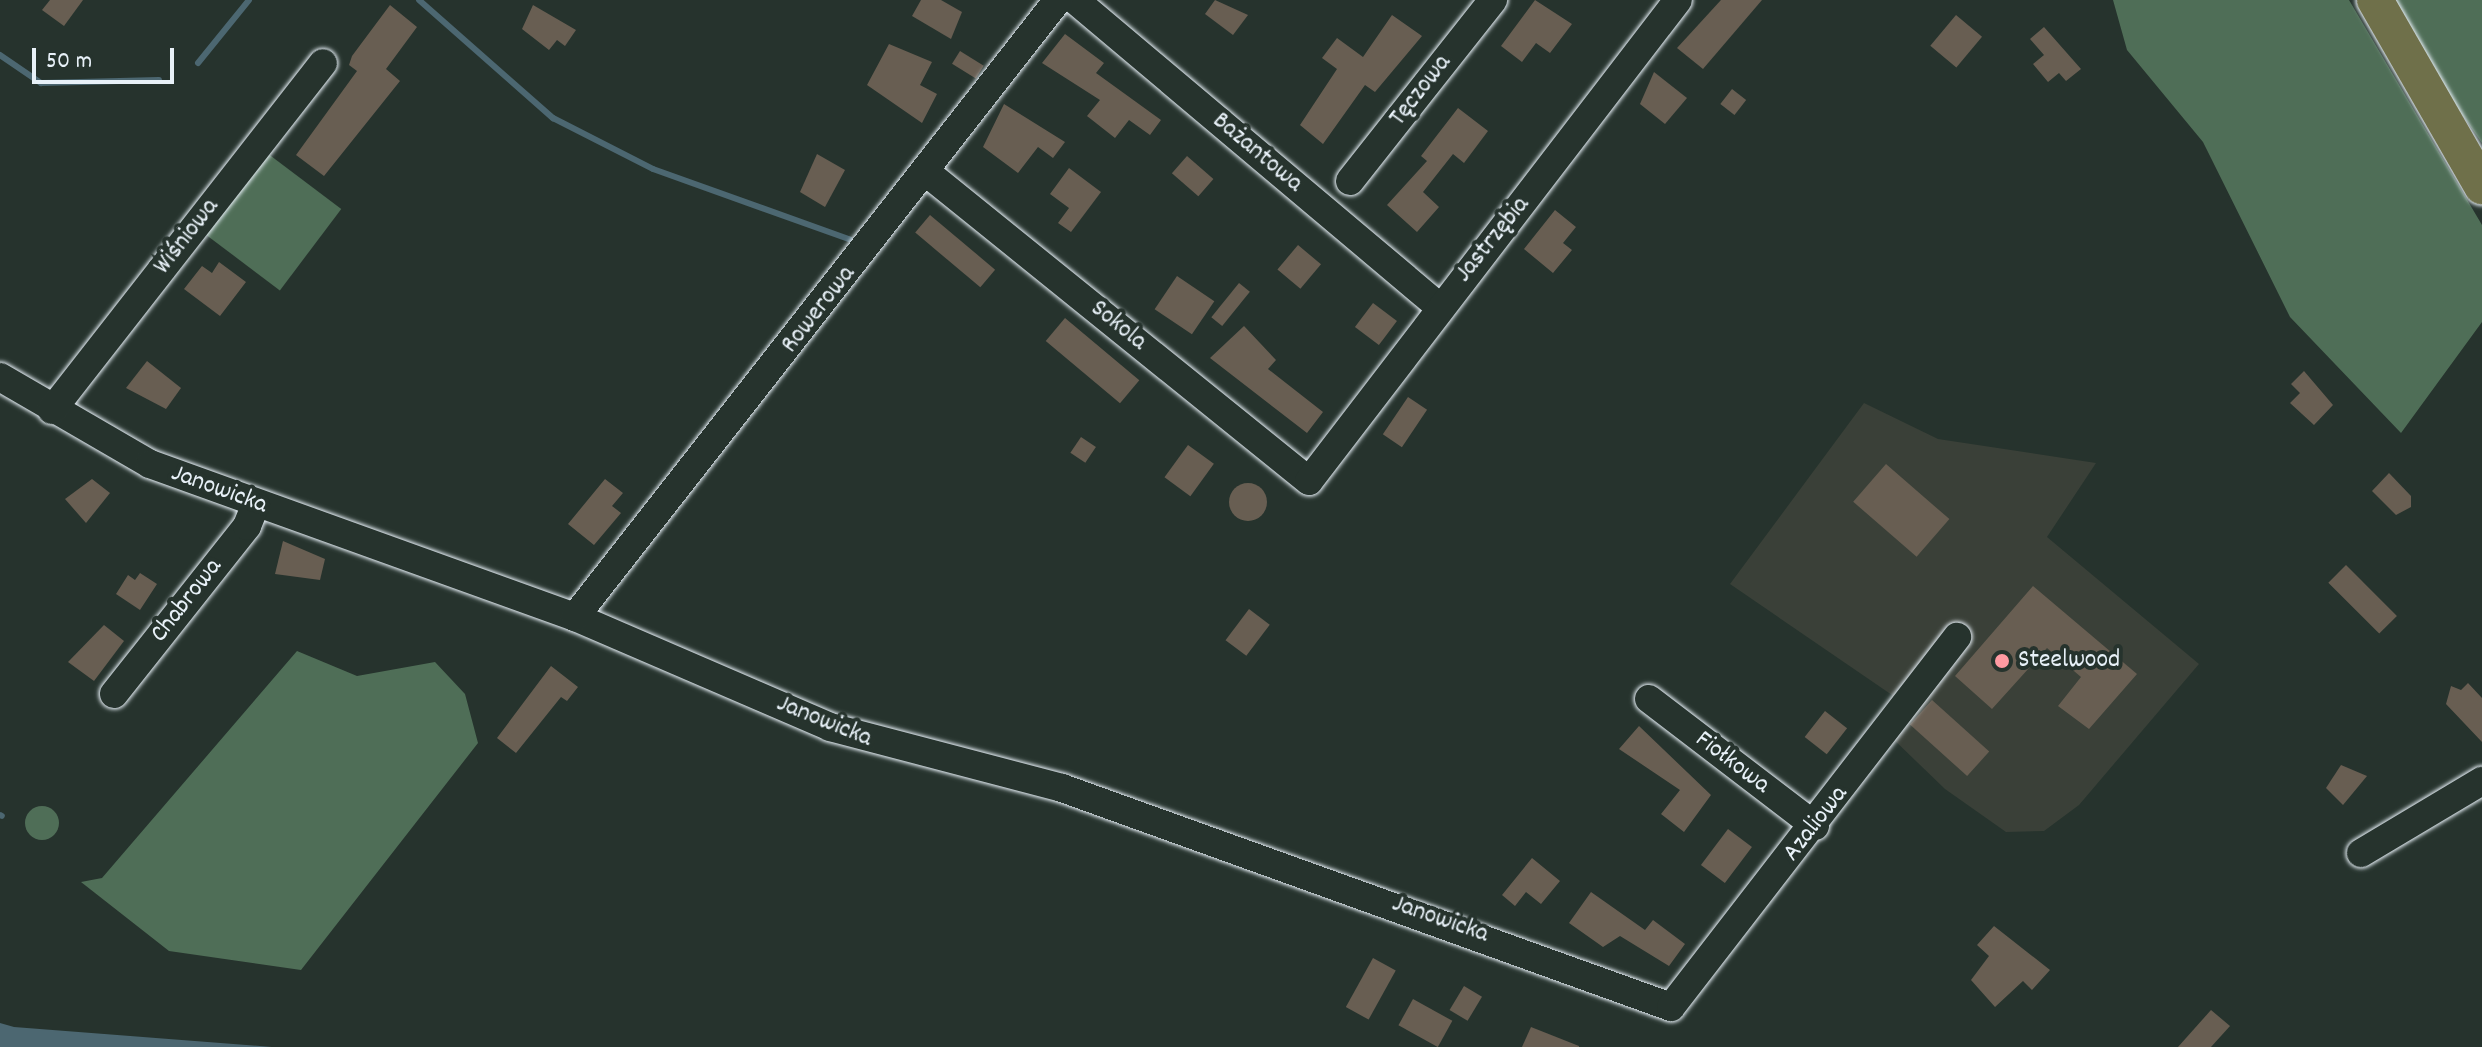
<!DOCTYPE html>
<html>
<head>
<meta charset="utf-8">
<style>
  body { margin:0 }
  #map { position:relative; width:2482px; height:1047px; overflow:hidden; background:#26332d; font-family:Dekko,sans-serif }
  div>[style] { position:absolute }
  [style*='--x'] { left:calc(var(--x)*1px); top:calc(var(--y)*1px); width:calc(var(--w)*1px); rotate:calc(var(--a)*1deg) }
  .built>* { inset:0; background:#3a4038 }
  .green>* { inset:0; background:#4f6e57; transform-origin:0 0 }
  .round { border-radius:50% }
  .water>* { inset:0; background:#4c6771 }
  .stream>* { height:6px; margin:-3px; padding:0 3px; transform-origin:3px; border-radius:3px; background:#4c6771 }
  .building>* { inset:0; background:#685e52; transform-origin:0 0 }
  .roads { filter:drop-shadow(0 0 2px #e8f1f8) drop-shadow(0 0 2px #e8f1f8) }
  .minor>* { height:28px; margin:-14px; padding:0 14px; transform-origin:14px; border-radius:14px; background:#26332d }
  .major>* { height:36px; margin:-18px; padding:0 18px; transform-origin:18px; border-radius:18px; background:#6f704a }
  .dots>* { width:22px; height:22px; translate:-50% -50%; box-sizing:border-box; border:4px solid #26332d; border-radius:50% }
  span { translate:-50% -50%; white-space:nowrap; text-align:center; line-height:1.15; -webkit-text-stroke:8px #26332d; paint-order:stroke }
  .street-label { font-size:26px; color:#e8f1f8 }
  .poi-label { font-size:26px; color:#e8f1f8 }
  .left { translate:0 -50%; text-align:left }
  .scale { position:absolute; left:32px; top:48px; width:142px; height:36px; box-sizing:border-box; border:4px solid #e8f1f8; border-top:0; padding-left:10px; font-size:24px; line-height:28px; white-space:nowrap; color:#e8f1f8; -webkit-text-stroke:6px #26332d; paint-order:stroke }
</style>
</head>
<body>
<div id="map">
  <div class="built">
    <div style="clip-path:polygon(1864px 403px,1938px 439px,2096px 463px,2047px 537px,2199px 664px,2079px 805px,2044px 831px,2006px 832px,1945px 789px,1890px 736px,1892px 695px,1730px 584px)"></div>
  </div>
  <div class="green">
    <div style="clip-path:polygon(2113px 0,2349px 0,2482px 225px,2482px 322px,2401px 433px,2290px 317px,2203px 142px,2127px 50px)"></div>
    <div style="clip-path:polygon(2391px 0,2482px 0,2482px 143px,2444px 89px)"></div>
    <div style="left:263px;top:150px;width:98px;height:102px;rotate:37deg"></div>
    <div style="clip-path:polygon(297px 651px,357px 676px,435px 662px,465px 694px,478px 743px,301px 970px,169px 951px,81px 882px,102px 878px)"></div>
    <div class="round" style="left:25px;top:806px;width:34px;height:34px"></div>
  </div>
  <div class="water">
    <div style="clip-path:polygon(0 1023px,14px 1027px,272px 1047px,0 1047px)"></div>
  </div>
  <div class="stream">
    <div style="--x:419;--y:0;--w:179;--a:41.4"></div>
    <div style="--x:553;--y:118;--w:112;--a:27"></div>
    <div style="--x:653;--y:169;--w:210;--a:19.7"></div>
    <div style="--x:0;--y:55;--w:50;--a:34.3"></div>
    <div style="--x:41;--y:83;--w:118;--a:-1.5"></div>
    <div style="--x:198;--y:63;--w:81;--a:-51"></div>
    <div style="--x:0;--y:815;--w:2;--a:27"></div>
  </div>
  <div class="building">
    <div style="clip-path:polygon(50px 0,83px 0,64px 26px,42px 10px)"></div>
    <div style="clip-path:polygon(921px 0,941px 0,962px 12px,951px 39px,912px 16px)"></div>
    <div style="clip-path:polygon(1215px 0,1248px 15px,1233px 35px,1205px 14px)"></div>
    <div style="clip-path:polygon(1535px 0,1572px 24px,1550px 53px,1536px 43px,1522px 62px,1501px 46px)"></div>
    <div style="clip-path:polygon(1721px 0,1762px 0,1703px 69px,1677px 48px)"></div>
    <div style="clip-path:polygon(390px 5px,417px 27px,386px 69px,400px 81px,324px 176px,296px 155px,357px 71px,349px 65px,352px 56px)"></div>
    <div style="clip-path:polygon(533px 5px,576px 30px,565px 46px,557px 40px,549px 50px,522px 29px)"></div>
    <div style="clip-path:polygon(1392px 15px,1422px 36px,1375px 92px,1365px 85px,1323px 144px,1300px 125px,1337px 69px,1322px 58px,1337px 38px,1363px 57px)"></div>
    <div style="left:1956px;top:15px;width:34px;height:40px;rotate:40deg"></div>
    <div style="clip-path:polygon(2044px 27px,2081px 69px,2066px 81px,2059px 73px,2048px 82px,2033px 64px,2044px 55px,2030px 39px)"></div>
    <div style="clip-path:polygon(1065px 34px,1104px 63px,1096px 73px,1161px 120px,1150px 135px,1129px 120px,1115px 138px,1087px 116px,1100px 100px,1042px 63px)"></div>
    <div style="clip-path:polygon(889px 44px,932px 62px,920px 85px,937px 94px,922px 123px,867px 85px)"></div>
    <div style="left:960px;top:51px;width:28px;height:15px;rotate:32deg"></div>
    <div style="clip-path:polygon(1654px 72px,1687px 98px,1665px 124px,1640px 104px)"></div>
    <div style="left:1732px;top:89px;width:18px;height:19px;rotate:38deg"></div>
    <div style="clip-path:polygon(1004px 104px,1065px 142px,1053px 158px,1038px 147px,1018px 173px,983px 147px)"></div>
    <div style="clip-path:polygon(1458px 108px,1488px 131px,1464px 163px,1453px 154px,1423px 192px,1439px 207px,1417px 232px,1387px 205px,1427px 161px,1421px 156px)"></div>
    <div style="clip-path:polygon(817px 154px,845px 170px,825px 207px,800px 192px)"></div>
    <div style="left:1187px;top:156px;width:35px;height:23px;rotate:41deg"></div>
    <div style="clip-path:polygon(1069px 168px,1101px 192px,1071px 232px,1058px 223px,1069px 208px,1050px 194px)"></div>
    <div style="clip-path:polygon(1555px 210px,1576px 227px,1563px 243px,1572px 250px,1553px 273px,1524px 249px)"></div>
    <div style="left:930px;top:215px;width:85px;height:23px;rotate:40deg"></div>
    <div style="left:1298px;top:245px;width:30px;height:32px;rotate:40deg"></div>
    <div style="clip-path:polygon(219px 262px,246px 282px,220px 316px,184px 289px,202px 266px,212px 273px)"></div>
    <div style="left:1177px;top:276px;width:45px;height:40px;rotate:34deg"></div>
    <div style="left:1239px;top:283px;width:14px;height:44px;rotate:39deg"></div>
    <div style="left:1373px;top:303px;width:30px;height:30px;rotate:37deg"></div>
    <div style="left:1065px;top:318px;width:97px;height:30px;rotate:40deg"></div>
    <div style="clip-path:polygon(1244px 326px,1276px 360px,1268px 369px,1323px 412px,1307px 433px,1210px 358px)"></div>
    <div style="clip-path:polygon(147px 361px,181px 388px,166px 409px,126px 388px)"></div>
    <div style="clip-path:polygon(2304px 371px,2333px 405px,2314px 425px,2290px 403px,2300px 393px,2291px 384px)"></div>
    <div style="left:1408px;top:397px;width:23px;height:45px;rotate:34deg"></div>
    <div style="left:1081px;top:437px;width:18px;height:19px;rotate:34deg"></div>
    <div style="left:1188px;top:445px;width:32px;height:40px;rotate:36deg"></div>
    <div style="left:1886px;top:464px;width:84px;height:50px;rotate:41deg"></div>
    <div style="clip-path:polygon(2389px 473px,2411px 496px,2411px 507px,2396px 515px,2372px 491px)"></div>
    <div style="clip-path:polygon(92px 479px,110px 493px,86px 523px,65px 499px)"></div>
    <div style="clip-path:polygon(605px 479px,623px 493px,612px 506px,621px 513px,594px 545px,568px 524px)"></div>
    <div class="round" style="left:1229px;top:483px;width:38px;height:38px"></div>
    <div style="clip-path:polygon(283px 541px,325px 559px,320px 580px,275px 574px)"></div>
    <div style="left:2346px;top:565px;width:72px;height:25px;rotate:45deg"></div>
    <div style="clip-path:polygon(140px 573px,157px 584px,140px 610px,116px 594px,128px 575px,135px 580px)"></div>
    <div style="clip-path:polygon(2033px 586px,2137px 674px,2089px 729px,2058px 706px,2081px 677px,2047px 648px,1992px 709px,1955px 676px)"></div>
    <div style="left:1249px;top:609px;width:26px;height:39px;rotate:37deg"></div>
    <div style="clip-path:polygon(104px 625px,124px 641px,94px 681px,68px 662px)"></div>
    <div style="clip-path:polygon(551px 666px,578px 687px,567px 701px,561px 697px,516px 753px,497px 738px)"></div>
    <div style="clip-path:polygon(2468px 683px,2482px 698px,2482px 742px,2446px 704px,2451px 686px,2461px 690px)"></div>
    <div style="left:1932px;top:700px;width:77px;height:33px;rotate:42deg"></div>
    <div style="left:1825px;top:711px;width:28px;height:33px;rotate:38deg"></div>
    <div style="clip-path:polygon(1639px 726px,1711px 795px,1684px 832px,1661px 814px,1680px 790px,1619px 749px)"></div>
    <div style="clip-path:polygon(2341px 765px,2367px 776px,2343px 805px,2326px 788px)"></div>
    <div style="left:1728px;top:829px;width:30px;height:45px;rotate:37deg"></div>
    <div style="clip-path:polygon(1532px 858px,1560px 881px,1541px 904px,1526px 892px,1515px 906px,1502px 895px)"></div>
    <div style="clip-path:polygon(1591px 892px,1645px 930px,1653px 920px,1685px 944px,1669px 966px,1620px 936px,1603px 947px,1569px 923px)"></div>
    <div style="clip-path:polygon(1994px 926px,2050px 970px,2032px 990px,2023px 981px,1995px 1007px,1971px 980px,1989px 956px,1977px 945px)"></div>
    <div style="left:1373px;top:958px;width:26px;height:56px;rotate:29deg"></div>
    <div style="left:1464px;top:986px;width:21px;height:28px;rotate:31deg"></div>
    <div style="left:1413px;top:999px;width:45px;height:30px;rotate:29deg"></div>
    <div style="clip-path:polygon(2211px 1010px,2230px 1026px,2211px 1047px,2178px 1047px)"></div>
    <div style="clip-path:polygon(1531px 1027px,1579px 1046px,1579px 1047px,1522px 1047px)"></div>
  </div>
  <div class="roads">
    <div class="minor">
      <div style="--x:1075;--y:0;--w:476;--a:40.1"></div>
      <div style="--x:926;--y:172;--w:492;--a:38.9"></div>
      <div style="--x:1309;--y:481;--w:606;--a:-52.51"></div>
      <div style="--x:1350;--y:181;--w:231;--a:-51.7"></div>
      <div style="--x:0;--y:377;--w:173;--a:30.1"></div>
      <div style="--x:150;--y:464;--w:452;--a:19.8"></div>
      <div style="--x:575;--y:617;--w:278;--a:23.3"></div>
      <div style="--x:830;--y:727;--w:240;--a:14.7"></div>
      <div style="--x:1062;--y:788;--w:647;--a:19.78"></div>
      <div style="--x:1671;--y:1007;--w:468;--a:-52.3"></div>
      <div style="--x:52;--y:410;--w:440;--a:-52"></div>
      <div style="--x:575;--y:617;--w:784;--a:-51.95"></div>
      <div style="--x:114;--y:694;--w:214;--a:-51.6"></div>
      <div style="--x:247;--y:526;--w:24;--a:-68"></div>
      <div style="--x:1649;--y:699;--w:209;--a:37.4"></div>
      <div style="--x:2361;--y:853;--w:141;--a:-30.8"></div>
    </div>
    <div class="major">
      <div style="--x:2375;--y:0;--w:215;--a:60.1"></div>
    </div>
  </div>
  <div class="dots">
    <div style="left:2002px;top:661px;background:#ff9aa2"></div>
  </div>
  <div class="street-label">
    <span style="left:1421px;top:91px;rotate:-52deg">Tęczowa</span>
    <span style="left:1257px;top:153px;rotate:40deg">Bażantowa</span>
    <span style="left:187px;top:237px;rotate:-52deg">Wiśniowa</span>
    <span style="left:1493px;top:240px;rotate:-51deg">Jastrzębia</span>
    <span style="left:819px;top:310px;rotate:-52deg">Rowerowa</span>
    <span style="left:1118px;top:326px;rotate:39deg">Sokola</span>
    <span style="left:219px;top:490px;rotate:20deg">Janowicka</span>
    <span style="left:187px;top:601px;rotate:-52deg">Chabrowa</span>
    <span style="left:824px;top:722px;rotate:22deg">Janowicka</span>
    <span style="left:1732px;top:763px;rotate:37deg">Fiołkowa</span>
    <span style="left:1816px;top:824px;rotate:-52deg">Azaliowa</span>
    <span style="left:1440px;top:920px;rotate:19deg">Janowicka</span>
  </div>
  <div class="poi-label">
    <span class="left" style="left:2018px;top:661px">Steelwood</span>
  </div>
  <div class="scale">50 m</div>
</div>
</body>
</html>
